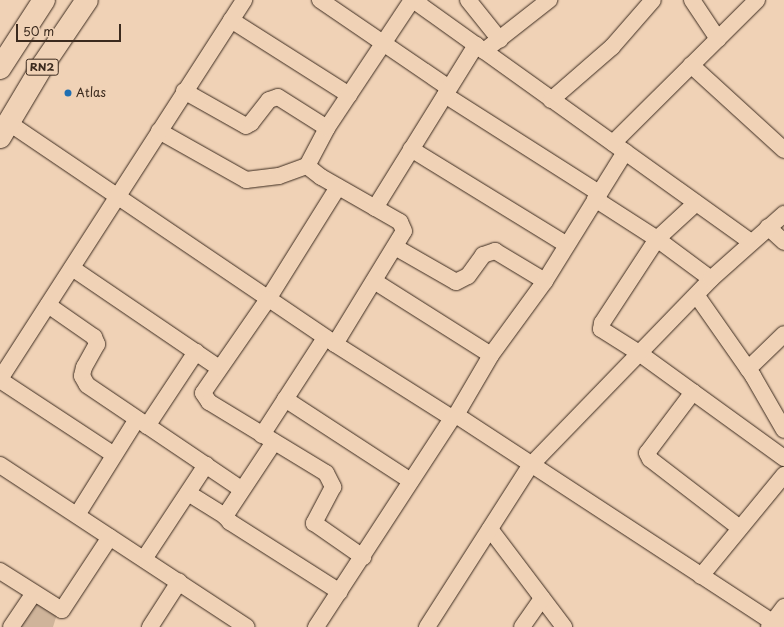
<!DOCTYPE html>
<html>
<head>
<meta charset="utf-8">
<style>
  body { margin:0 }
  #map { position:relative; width:784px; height:627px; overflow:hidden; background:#f0d2b6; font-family:"Playpen Sans",sans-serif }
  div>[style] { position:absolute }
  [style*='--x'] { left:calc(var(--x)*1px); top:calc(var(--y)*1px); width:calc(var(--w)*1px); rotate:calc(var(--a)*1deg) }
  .green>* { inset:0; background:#cfb49a }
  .roads { filter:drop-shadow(0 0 1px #3b2a1e) drop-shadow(0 0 1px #3b2a1e) }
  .minor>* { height:16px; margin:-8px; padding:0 8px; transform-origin:8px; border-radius:8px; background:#f0d2b6 }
  .highway>* { height:22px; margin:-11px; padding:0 11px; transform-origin:11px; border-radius:11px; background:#f0d2b6 }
  .dots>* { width:11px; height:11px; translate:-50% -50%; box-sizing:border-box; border:2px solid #f0d2b6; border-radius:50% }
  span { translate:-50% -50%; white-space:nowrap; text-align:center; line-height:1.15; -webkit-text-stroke:3px #f0d2b6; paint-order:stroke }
  .shield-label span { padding:1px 3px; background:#f0d2b6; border:1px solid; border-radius:3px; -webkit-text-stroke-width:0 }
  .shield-label { font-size:11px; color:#3b2a1e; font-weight:700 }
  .poi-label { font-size:12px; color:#3b2a1e }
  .left { translate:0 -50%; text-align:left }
  .scale { position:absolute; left:16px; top:24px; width:105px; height:18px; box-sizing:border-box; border:2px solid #3b2a1e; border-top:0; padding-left:5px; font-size:12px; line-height:14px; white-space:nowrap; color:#3b2a1e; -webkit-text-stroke:3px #f0d2b6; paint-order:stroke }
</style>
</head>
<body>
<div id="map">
  <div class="green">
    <div style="clip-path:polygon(37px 602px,57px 614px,53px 627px,12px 627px)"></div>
  </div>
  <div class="roads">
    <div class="minor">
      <div style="--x:320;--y:0;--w:156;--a:34.3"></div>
      <div style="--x:413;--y:0;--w:416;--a:35.6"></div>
      <div style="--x:468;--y:0;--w:51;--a:51.3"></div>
      <div style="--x:692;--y:0;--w:47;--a:56.3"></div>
      <div style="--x:231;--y:20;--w:140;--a:32.4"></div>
      <div style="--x:484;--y:51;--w:83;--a:-38.1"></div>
      <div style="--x:691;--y:65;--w:126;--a:42.4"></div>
      <div style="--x:184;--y:91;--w:71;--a:29.4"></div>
      <div style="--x:246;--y:126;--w:6;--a:-31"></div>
      <div style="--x:251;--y:123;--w:29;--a:-52"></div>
      <div style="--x:269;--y:100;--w:9;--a:-18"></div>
      <div style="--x:278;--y:97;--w:58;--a:32.3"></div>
      <div style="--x:445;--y:95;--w:183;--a:32.5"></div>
      <div style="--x:551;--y:100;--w:81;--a:-41"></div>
      <div style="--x:612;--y:47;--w:62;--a:-48.9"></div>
      <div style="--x:9;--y:123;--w:394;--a:34.1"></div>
      <div style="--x:335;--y:344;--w:138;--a:32.3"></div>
      <div style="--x:452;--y:418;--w:5;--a:-37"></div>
      <div style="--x:456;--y:415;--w:387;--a:33.2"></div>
      <div style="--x:159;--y:131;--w:100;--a:29.4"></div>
      <div style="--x:246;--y:180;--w:33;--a:-7"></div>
      <div style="--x:279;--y:176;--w:30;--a:-20"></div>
      <div style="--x:613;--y:143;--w:203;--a:-44.8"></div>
      <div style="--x:411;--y:149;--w:183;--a:31.6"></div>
      <div style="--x:338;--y:187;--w:132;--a:122"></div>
      <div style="--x:268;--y:299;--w:114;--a:124.7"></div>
      <div style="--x:203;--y:393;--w:11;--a:56"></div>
      <div style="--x:209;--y:402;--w:137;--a:31.3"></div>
      <div style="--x:326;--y:473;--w:16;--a:63"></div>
      <div style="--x:333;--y:487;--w:41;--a:117.8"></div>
      <div style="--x:314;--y:523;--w:60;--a:34.8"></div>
      <div style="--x:595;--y:199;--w:74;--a:32.8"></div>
      <div style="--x:657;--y:239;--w:67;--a:36.5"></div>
      <div style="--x:696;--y:203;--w:53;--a:137.3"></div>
      <div style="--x:657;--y:239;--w:100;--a:123.2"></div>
      <div style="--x:602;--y:323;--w:6;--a:99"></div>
      <div style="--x:601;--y:329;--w:45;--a:32.3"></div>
      <div style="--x:639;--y:353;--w:179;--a:35.9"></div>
      <div style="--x:375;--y:208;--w:192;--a:-58.2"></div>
      <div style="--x:768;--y:227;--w:22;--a:43"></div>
      <div style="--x:395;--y:247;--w:70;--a:29.8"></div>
      <div style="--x:456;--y:282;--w:13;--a:-27"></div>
      <div style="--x:468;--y:276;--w:26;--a:-54"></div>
      <div style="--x:483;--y:255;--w:13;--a:-18"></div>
      <div style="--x:495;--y:251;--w:58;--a:31"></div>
      <div style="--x:72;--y:268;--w:178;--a:34.2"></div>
      <div style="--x:374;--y:281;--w:138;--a:32.3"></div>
      <div style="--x:697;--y:296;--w:98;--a:55"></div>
      <div style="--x:753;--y:376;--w:62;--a:60.1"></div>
      <div style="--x:48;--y:305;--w:56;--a:34.8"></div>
      <div style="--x:94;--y:337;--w:8;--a:67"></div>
      <div style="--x:97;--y:344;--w:26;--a:119"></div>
      <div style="--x:84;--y:367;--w:9;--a:103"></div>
      <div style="--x:82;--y:376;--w:10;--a:61"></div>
      <div style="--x:87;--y:385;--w:186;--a:34"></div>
      <div style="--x:335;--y:344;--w:132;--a:-58.6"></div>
      <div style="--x:404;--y:231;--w:10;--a:-114"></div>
      <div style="--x:400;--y:222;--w:91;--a:-150.3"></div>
      <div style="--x:321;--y:177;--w:18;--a:-142"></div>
      <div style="--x:307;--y:166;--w:43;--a:-62.2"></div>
      <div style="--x:327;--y:128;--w:154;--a:-56.4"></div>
      <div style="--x:748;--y:369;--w:50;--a:-44.2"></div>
      <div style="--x:0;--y:379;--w:451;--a:-57.2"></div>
      <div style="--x:0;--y:380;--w:136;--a:33.3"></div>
      <div style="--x:693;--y:392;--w:76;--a:127"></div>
      <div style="--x:647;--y:453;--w:7;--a:63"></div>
      <div style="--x:650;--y:459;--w:113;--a:37.5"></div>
      <div style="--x:285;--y:399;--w:150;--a:33.1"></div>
      <div style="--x:456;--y:415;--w:69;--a:-59.7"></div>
      <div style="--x:491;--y:355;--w:92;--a:-53.9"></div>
      <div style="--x:545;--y:281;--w:152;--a:-58.2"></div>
      <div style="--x:147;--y:426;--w:89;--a:-56.5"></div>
      <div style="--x:262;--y:435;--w:116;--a:-57"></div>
      <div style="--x:274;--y:442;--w:89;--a:123.5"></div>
      <div style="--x:225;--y:516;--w:8;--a:50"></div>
      <div style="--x:230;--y:522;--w:130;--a:32.5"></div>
      <div style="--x:0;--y:465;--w:295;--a:33.3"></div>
      <div style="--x:188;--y:493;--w:44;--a:31.9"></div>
      <div style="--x:77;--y:515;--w:113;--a:-58"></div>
      <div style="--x:490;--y:529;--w:123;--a:52.9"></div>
      <div style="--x:144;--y:559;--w:113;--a:-56.6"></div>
      <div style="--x:0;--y:571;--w:73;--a:32.2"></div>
      <div style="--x:62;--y:610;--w:87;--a:-56.7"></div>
      <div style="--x:701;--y:576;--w:131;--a:-50.6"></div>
      <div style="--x:11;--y:627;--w:41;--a:-55.9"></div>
      <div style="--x:150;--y:627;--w:54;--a:-57.2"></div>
      <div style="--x:316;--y:627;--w:249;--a:-56.9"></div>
      <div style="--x:427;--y:627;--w:191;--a:-57.4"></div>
      <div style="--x:530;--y:466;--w:260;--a:-45.9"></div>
      <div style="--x:711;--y:279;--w:98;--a:-41.7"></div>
      <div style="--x:522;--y:627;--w:35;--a:-55"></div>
      <div style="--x:769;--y:627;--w:25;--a:-53"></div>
    </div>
    <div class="highway">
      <div style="--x:0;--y:68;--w:81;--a:-57.1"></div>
      <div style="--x:0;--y:137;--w:84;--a:-59.2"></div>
      <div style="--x:43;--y:65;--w:78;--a:-55.9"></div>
    </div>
  </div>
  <div class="dots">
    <div style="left:68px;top:93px;background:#1f6fb2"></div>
  </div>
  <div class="shield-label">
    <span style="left:42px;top:67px">RN2</span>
  </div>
  <div class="poi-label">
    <span class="left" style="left:76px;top:93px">Atlas</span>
  </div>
  <div class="scale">50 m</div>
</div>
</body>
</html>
